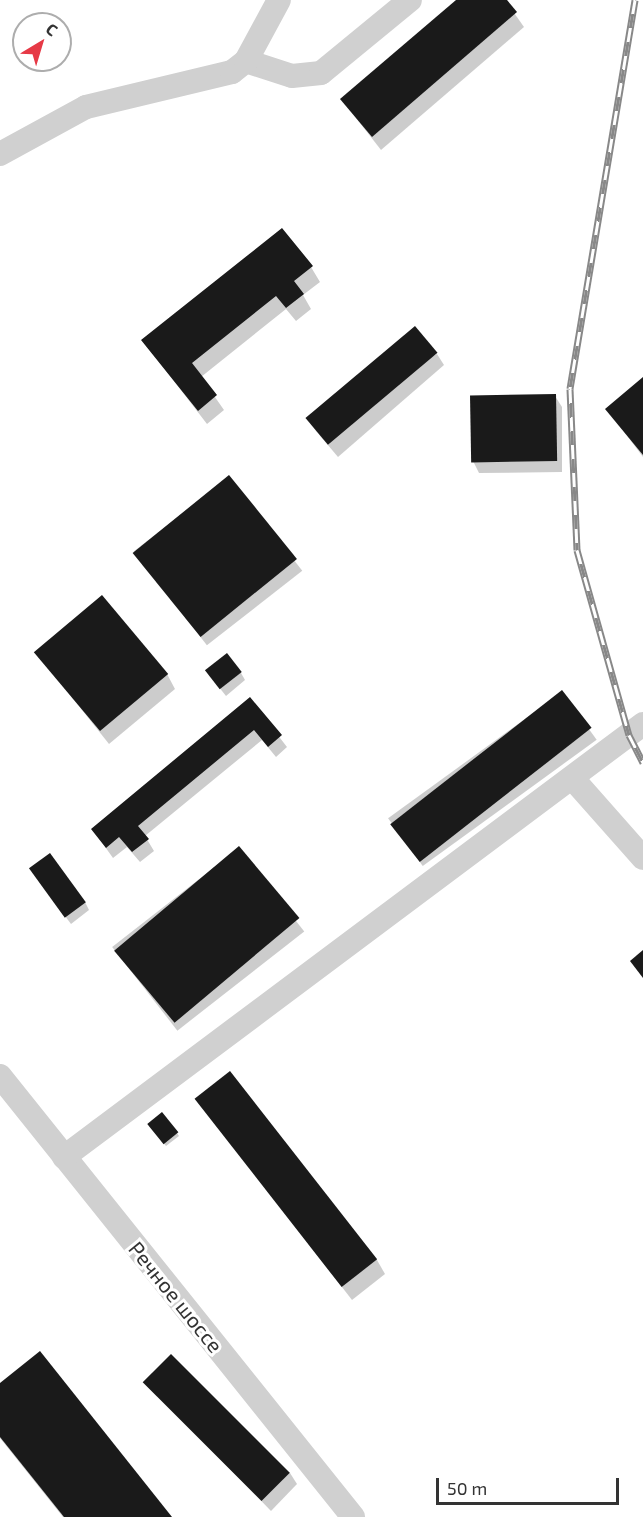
<!DOCTYPE html>
<html>
<head>
<meta charset="utf-8">
<style>
  body { margin:0 }
  #map { position:relative; width:643px; height:1517px; overflow:hidden; background:#fff; font-family:"Exo 2",sans-serif }
  div>[style] { position:absolute }
  [style*='--x'] { left:calc(var(--x)*1px); top:calc(var(--y)*1px); width:calc(var(--w)*1px); rotate:calc(var(--a)*1deg) }
  .shadow>* { inset:0; background:#0003; transform-origin:0 0 }
  .building>* { inset:0; background:#1a1a1a; transform-origin:0 0 }
  .minor>* { height:24px; margin:-12px; padding:0 12px; transform-origin:12px; border-radius:12px; background:#d0d0d0 }
  .rail>* { height:7px; margin-top:-3.5px; transform-origin:0; background:repeating-linear-gradient(90deg,#fff 0 14px,#888 0 28px); box-sizing:border-box; border-block:2px solid #888 }
  span { translate:-50% -50%; white-space:nowrap; text-align:center; line-height:1.15; -webkit-text-stroke:6px #fff; paint-order:stroke }
  .street-label { font-size:21px; color:#333 }
  .north { position:absolute; left:12px; top:12px; width:60px; height:60px; box-sizing:border-box; background:#fff; border:2px solid #adadad; border-radius:50%; rotate:38deg; font-size:16px; font-weight:700; line-height:24px; text-align:center; color:#333 }
  .north::after { content:''; display:block; margin:auto; width:21px; height:27px; background:#e63946; clip-path:polygon(50% 0,100% 100%,50% 72%,0 100%) }
  .scale { position:absolute; left:436px; top:1478px; width:183px; height:27px; box-sizing:border-box; border:3px solid #333; border-top:0; padding-left:8px; font-size:18px; line-height:21px; white-space:nowrap; color:#333; -webkit-text-stroke:4px #fff; paint-order:stroke }
</style>
</head>
<body>
<div id="map">
  <div class="shadow">
    <div style="clip-path:polygon(458px 0,505px 0,524px 27px,381px 150px,342px 100px)"></div>
    <div style="clip-path:polygon(311px 267px,320px 282px,303px 295px,311px 309px,296px 321px,286px 309px,201px 377px,224px 410px,207px 424px,143px 341px)"></div>
    <div style="clip-path:polygon(437px 354px,444px 365px,338px 457px,316px 431px,309px 420px)"></div>
    <div style="clip-path:polygon(643px 379px,643px 457px,607px 409px)"></div>
    <div style="clip-path:polygon(555px 396px,562px 407px,562px 472px,479px 473px,473px 461px)"></div>
    <div style="left:229px;top:477px;width:119px;height:121px;rotate:52deg"></div>
    <div style="clip-path:polygon(36px 652px,167px 674px,175px 689px,109px 744px)"></div>
    <div style="clip-path:polygon(207px 672px,241px 673px,245px 680px,226px 696px)"></div>
    <div style="left:562px;top:692px;width:59px;height:215px;rotate:54deg"></div>
    <div style="clip-path:polygon(250px 699px,287px 747px,276px 757px,262px 740px,145px 836px,154px 851px,140px 862px,127px 847px,113px 858px,93px 830px)"></div>
    <div style="left:239px;top:848px;width:106px;height:161px;rotate:52deg"></div>
    <div style="clip-path:polygon(35px 876px,85px 902px,89px 910px,71px 924px)"></div>
    <div style="clip-path:polygon(197px 1100px,377px 1260px,385px 1274px,352px 1300px)"></div>
    <div style="clip-path:polygon(151px 1128px,177px 1133px,179px 1136px,166px 1146px)"></div>
    <div style="clip-path:polygon(145px 1382px,290px 1473px,297px 1484px,271px 1511px)"></div>
    <div style="clip-path:polygon(0 1384px,171px 1517px,63px 1517px,0 1438px)"></div>
  </div>
  <div class="building">
    <div style="clip-path:polygon(456px 0,507px 0,517px 12px,372px 137px,340px 99px)"></div>
    <div style="clip-path:polygon(282px 228px,313px 266px,294px 281px,304px 294px,286px 308px,276px 296px,192px 363px,217px 395px,198px 411px,141px 340px)"></div>
    <div style="left:415px;top:326px;width:35px;height:143px;rotate:50deg"></div>
    <div style="clip-path:polygon(643px 377px,643px 455px,605px 409px)"></div>
    <div style="left:556px;top:394px;width:67px;height:86px;rotate:89deg"></div>
    <div style="left:229px;top:475px;width:108px;height:124px;rotate:51deg"></div>
    <div style="left:102px;top:595px;width:103px;height:89px;rotate:50deg"></div>
    <div style="left:227px;top:653px;width:24px;height:28px;rotate:52deg"></div>
    <div style="left:562px;top:690px;width:48px;height:218px;rotate:52deg"></div>
    <div style="clip-path:polygon(250px 697px,282px 735px,268px 747px,254px 730px,138px 826px,149px 839px,132px 852px,119px 837px,106px 848px,91px 829px)"></div>
    <div style="left:239px;top:846px;width:94px;height:163px;rotate:50deg"></div>
    <div style="left:50px;top:853px;width:61px;height:26px;rotate:54deg"></div>
    <div style="clip-path:polygon(643px 950px,643px 978px,630px 961px)"></div>
    <div style="left:230px;top:1071px;width:239px;height:45px;rotate:52deg"></div>
    <div style="left:162px;top:1112px;width:26px;height:19px;rotate:51deg"></div>
    <div style="clip-path:polygon(40px 1351px,172px 1517px,64px 1517px,0 1437px,0 1383px)"></div>
    <div style="left:171px;top:1354px;width:168px;height:40px;rotate:45deg"></div>
  </div>
  <div class="minor">
    <div style="--x:246;--y:61;--w:48;--a:18.1"></div>
    <div style="--x:292;--y:76;--w:29;--a:-6"></div>
    <div style="--x:321;--y:73;--w:115;--a:-39.4"></div>
    <div style="--x:0;--y:154;--w:98;--a:-28.7"></div>
    <div style="--x:86;--y:107;--w:150;--a:-13.5"></div>
    <div style="--x:232;--y:72;--w:18;--a:-38"></div>
    <div style="--x:246;--y:61;--w:69;--a:-61.6"></div>
    <div style="--x:574;--y:780;--w:104;--a:48.5"></div>
    <div style="--x:0;--y:1076;--w:565;--a:51.32"></div>
    <div style="--x:64;--y:1157;--w:723;--a:-36.79"></div>
  </div>
  <div class="rail">
    <div style="--x:635;--y:0;--w:394;--a:99.5"></div>
    <div style="--x:570;--y:389;--w:161;--a:87.5"></div>
    <div style="--x:577;--y:550;--w:192;--a:74.3"></div>
    <div style="--x:629;--y:735;--w:31;--a:63"></div>
  </div>
  <div class="street-label">
    <span style="left:176px;top:1297px;rotate:51deg">Речное шоссе</span>
  </div>
  <div class="north">С</div>
  <div class="scale">50 m</div>
</div>
</body>
</html>
